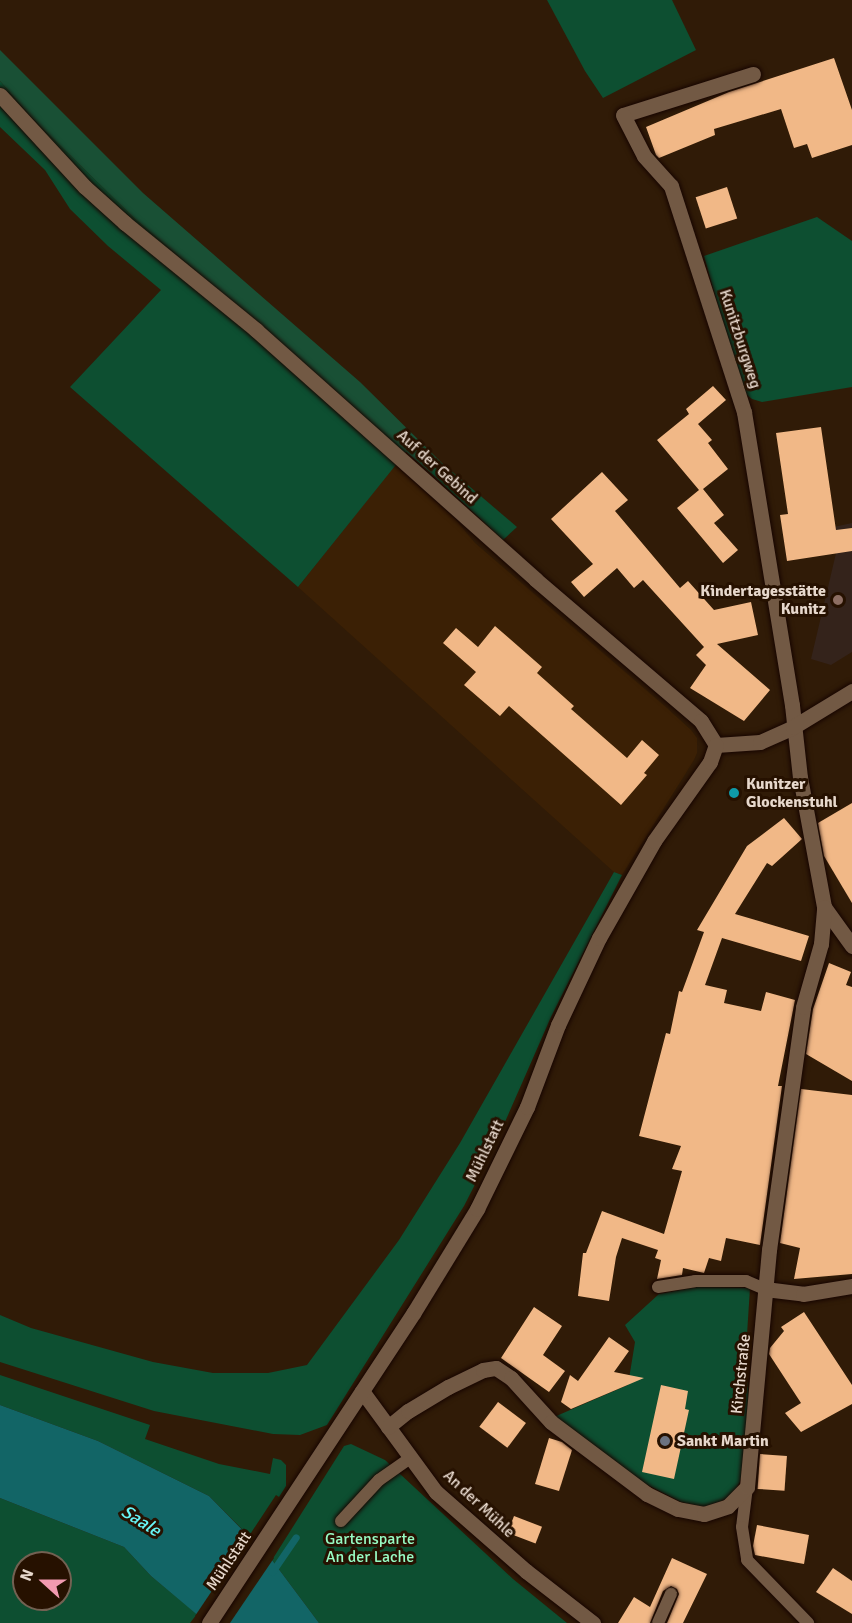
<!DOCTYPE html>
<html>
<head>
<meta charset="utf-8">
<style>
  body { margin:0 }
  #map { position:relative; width:852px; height:1623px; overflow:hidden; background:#301b07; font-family:Signika,sans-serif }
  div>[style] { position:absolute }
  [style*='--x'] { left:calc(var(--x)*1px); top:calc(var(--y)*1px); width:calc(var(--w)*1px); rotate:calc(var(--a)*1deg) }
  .built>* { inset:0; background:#3b2005 }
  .education>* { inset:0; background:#34231b }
  .green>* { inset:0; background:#0d4f31 }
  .forest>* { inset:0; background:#195035 }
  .water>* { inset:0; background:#126566 }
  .pier>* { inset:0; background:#301b07 }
  .stream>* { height:7px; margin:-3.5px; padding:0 3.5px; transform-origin:3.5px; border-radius:3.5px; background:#126566 }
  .building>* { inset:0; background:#f1b887; transform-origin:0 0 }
  .roads { filter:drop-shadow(0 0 2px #170500) drop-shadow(0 0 2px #170500) }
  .service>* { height:12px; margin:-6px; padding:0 6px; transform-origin:6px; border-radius:6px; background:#725944 }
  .minor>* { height:15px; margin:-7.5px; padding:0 7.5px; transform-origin:7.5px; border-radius:7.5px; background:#725944 }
  .tertiary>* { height:15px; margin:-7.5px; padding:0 7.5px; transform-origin:7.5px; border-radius:7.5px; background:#725944 }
  .dots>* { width:16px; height:16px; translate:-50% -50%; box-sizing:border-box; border:3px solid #261100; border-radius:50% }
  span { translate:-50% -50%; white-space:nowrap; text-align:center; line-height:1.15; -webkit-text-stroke:6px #261100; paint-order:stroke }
  .street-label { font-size:16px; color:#e7d8cc }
  .poi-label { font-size:16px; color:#e7d8cc; font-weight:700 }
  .right { translate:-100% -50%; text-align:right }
  .left { translate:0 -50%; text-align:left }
  .park-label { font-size:16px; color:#97fbc3 }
  .water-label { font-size:18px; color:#67f6f6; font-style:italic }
  .north { position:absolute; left:12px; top:1551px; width:60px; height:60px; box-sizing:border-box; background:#261100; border:2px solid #736152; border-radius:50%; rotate:291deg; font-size:16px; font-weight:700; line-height:24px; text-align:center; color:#e7d8cc }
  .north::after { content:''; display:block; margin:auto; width:21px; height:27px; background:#f29ab0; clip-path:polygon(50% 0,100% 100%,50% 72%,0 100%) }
</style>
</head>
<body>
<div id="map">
  <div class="built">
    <div style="clip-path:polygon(395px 465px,455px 519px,475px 543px,666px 707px,691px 730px,697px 738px,697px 753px,694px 760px,622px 875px,614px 872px,298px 587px)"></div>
  </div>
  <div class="education">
    <div style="clip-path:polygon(852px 523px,852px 652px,831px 665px,811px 659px,837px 549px,834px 527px)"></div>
  </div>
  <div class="green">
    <div style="clip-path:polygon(547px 0,672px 0,696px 50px,603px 98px,585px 71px)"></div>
    <div style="clip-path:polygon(0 81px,32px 118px,134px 218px,407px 451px,298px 587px,70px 387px,161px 290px,108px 246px,70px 209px,45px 170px,0 127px)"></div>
    <div style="clip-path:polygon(817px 217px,852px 241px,852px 387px,762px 402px,752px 399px,742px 391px,704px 256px)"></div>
    <div style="clip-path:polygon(442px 463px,517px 527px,503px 540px,431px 473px)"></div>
    <div style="clip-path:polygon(614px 872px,622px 875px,551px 1017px,494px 1147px,464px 1206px,327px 1425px,300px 1435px,273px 1434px,154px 1411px,0 1362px,0 1315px,31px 1328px,153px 1362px,213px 1373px,268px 1373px,307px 1365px,399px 1240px,460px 1143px)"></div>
    <div style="clip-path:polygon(697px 1287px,750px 1288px,747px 1335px,749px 1426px,740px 1482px,730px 1498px,704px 1507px,681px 1502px,640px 1481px,554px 1417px,628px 1385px,635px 1342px,625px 1325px,659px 1294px)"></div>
    <div style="clip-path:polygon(0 1375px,150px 1425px,145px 1439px,219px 1464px,270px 1474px,273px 1458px,281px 1460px,286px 1465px,286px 1486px,279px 1497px,276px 1495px,249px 1536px,209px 1496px,98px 1441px,0 1405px)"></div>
    <div style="clip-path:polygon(351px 1444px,385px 1460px,513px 1579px,567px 1623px,319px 1623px,272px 1560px,344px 1446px)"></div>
    <div style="clip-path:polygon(evenodd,0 1498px,124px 1547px,151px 1576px,197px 1614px,190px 1623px,0 1623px,0 1498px,24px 1563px,60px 1563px,60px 1599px,24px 1599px,24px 1563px)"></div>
  </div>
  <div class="forest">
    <div style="clip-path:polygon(0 50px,143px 193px,360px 382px,442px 463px,431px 473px,134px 218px,32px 118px,0 81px)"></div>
  </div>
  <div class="water">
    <div style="clip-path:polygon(0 1405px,98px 1441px,209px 1496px,272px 1560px,319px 1623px,207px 1623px,151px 1576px,124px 1547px,0 1498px)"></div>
  </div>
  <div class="pier">
    <div style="clip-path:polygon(250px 1534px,274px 1558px,230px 1623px,202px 1623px,195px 1616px)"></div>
  </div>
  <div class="stream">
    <div style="--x:272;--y:1572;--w:42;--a:-55.6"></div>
  </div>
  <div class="building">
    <div style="clip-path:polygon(834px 58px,852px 110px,852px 145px,812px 158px,807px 144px,794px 148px,781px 109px,714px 129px,715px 135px,659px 158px,656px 155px,646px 127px,729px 92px)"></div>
    <div style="left:727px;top:187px;width:33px;height:33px;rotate:72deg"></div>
    <div style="clip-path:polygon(713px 386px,726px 400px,698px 424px,712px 440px,708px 443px,728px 469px,703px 489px,724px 515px,714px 523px,738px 550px,723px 563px,677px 508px,699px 490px,657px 440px,689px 414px,686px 409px)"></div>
    <div style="clip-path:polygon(821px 427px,836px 530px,852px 528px,852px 551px,787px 561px,780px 515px,788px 514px,776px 433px)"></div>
    <div style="clip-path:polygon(602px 472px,628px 500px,615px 511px,680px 588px,688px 581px,714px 610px,751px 602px,758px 635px,717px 644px,770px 690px,744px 721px,690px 688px,706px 665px,696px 655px,704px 647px,643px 580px,634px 588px,617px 568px,584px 597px,571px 582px,593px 564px,551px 519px)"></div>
    <div style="clip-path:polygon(495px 626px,542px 667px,537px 673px,574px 706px,571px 709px,627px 758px,642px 740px,659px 755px,644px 773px,647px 775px,621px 805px,509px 706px,500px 716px,464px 685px,476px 672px,443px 643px,456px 628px,478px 647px)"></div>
    <div style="clip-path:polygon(852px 803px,852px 903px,824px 856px,818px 823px)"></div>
    <div style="clip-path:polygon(784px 818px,802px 839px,772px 866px,767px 863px,735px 914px,809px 936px,801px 961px,722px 938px,705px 985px,727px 990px,724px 1003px,761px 1011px,766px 992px,795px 1000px,778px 1086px,782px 1086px,760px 1245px,726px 1238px,721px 1261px,709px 1258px,704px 1273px,683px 1268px,682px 1275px,657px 1279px,661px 1260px,655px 1258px,658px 1250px,622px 1238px,616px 1257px,609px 1301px,578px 1296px,583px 1253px,586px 1253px,602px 1211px,664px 1234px,682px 1171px,672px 1169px,681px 1146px,639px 1136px,666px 1033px,670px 1034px,679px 991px,682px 992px,704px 932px,697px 930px,747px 846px)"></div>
    <div style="clip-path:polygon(829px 963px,851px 972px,846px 985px,852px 987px,852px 1081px,806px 1054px,813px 1009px)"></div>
    <div style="clip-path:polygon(801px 1089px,852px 1095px,852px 1274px,794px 1279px,800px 1248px,780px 1243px)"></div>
    <div style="clip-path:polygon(534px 1307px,562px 1326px,543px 1355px,565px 1371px,549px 1392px,501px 1358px)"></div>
    <div style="clip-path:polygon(804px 1312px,852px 1385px,852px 1404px,801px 1432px,785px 1413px,801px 1403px,769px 1354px,770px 1348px,784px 1331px,781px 1327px)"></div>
    <div style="clip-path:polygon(609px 1337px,629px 1351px,614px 1372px,644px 1378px,571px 1409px,561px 1402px,570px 1375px,578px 1381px)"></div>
    <div style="clip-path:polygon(661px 1385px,688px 1391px,685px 1409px,689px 1410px,674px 1479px,642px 1472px)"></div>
    <div style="left:498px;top:1402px;width:35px;height:31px;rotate:37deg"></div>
    <div style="clip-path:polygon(549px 1438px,562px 1442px,572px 1450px,559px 1491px,535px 1484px)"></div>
    <div style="left:760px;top:1454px;width:27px;height:35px;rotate:4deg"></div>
    <div style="left:514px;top:1516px;width:30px;height:18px;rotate:21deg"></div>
    <div style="clip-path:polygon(757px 1525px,809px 1535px,804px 1564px,755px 1555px,753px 1546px)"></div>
    <div style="clip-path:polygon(672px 1558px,707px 1574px,683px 1623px,667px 1623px,679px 1594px,677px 1589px,671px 1586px,663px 1591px,650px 1623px,618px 1623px,634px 1597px,650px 1607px)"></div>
    <div style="clip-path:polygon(833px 1568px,852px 1581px,852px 1614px,816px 1592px)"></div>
  </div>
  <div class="roads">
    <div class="service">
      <div style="--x:658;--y:1287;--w:37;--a:-9"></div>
      <div style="--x:695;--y:1281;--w:51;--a:0"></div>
      <div style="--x:746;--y:1281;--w:21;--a:23"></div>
      <div style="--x:747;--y:1487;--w:40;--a:97.1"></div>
      <div style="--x:742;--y:1527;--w:33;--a:81"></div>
      <div style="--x:747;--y:1560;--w:88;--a:45.9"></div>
      <div style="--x:341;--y:1521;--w:56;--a:-47.2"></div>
      <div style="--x:379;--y:1480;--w:38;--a:-35"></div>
      <div style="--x:658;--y:1623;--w:32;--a:-66"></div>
    </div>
    <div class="minor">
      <div style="--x:753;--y:74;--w:136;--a:162.5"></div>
      <div style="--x:623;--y:115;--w:46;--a:62.9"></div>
      <div style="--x:644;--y:156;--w:40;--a:48"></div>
      <div style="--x:671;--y:186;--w:237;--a:72.1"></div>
      <div style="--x:744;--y:412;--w:297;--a:80.7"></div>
      <div style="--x:792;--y:705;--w:72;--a:83.7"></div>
      <div style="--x:800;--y:777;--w:132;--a:79.5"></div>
      <div style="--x:824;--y:907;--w:48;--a:54.3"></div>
      <div style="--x:765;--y:1289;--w:38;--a:7"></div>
      <div style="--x:803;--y:1294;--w:50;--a:-9.3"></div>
      <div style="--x:362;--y:1391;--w:125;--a:53.8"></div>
      <div style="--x:436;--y:1492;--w:120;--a:41.3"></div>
      <div style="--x:526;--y:1571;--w:85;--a:37.8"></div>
      <div style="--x:388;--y:1427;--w:26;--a:-39"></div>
      <div style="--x:408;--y:1411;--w:47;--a:-31"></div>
      <div style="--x:448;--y:1387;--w:39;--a:-26"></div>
      <div style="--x:483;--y:1370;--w:13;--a:-9"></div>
      <div style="--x:496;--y:1368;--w:18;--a:34"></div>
      <div style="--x:511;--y:1378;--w:59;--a:47.7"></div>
      <div style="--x:551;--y:1422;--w:120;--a:36.9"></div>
      <div style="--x:647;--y:1494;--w:34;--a:26"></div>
      <div style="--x:678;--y:1509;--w:26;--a:11"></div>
      <div style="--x:704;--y:1514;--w:25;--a:-18"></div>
      <div style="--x:728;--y:1506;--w:27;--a:-45"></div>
      <div style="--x:747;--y:1487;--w:238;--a:-84.7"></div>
      <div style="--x:769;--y:1250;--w:245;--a:-82"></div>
      <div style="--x:803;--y:1007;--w:66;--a:-74.1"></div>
      <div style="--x:821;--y:944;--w:37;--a:-85"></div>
    </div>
    <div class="tertiary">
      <div style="--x:0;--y:95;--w:125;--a:47.3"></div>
      <div style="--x:85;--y:187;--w:54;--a:42"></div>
      <div style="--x:125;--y:223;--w:169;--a:39.2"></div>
      <div style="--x:256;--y:330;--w:374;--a:41.7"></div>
      <div style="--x:535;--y:579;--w:218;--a:40.5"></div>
      <div style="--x:701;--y:721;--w:28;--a:58"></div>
      <div style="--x:716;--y:745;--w:44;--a:-3.9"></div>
      <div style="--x:760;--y:742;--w:36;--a:-24"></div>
      <div style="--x:793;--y:727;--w:69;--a:-31.4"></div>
      <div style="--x:209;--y:1623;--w:372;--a:-56.6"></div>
      <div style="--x:414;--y:1312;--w:121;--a:-58.5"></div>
      <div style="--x:477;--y:1209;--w:114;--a:-63.9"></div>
      <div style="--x:527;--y:1107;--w:88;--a:-69.3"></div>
      <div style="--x:558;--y:1025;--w:96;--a:-64.8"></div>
      <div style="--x:599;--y:938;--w:112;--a:-60.4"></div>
      <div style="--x:654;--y:841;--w:97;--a:-54.7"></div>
      <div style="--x:710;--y:762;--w:18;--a:-71"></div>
    </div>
  </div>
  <div class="dots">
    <div style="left:838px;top:600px;background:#8d6e63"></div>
    <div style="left:734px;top:793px;background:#0f9aa8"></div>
    <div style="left:665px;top:1441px;background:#6b7280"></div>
  </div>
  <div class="street-label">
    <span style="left:740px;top:339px;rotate:72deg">Kunitzburgweg</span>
    <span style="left:437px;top:467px;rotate:42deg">Auf der Gebind</span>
    <span style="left:485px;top:1151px;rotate:-64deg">Mühlstatt</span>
    <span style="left:741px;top:1374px;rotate:-84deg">Kirchstraße</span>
    <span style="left:479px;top:1504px;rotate:43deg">An der Mühle</span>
    <span style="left:229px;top:1561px;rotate:-56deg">Mühlstatt</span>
  </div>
  <div class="poi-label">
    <span class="right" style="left:826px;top:600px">Kindertagesstätte<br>Kunitz</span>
    <span class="left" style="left:746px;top:793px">Kunitzer<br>Glockenstuhl</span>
    <span class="left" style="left:677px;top:1441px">Sankt Martin</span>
  </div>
  <div class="park-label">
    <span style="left:370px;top:1548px">Gartensparte<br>An der Lache</span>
  </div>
  <div class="water-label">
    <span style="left:141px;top:1521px;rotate:32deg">Saale</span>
  </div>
  <div class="north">N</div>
</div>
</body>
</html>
